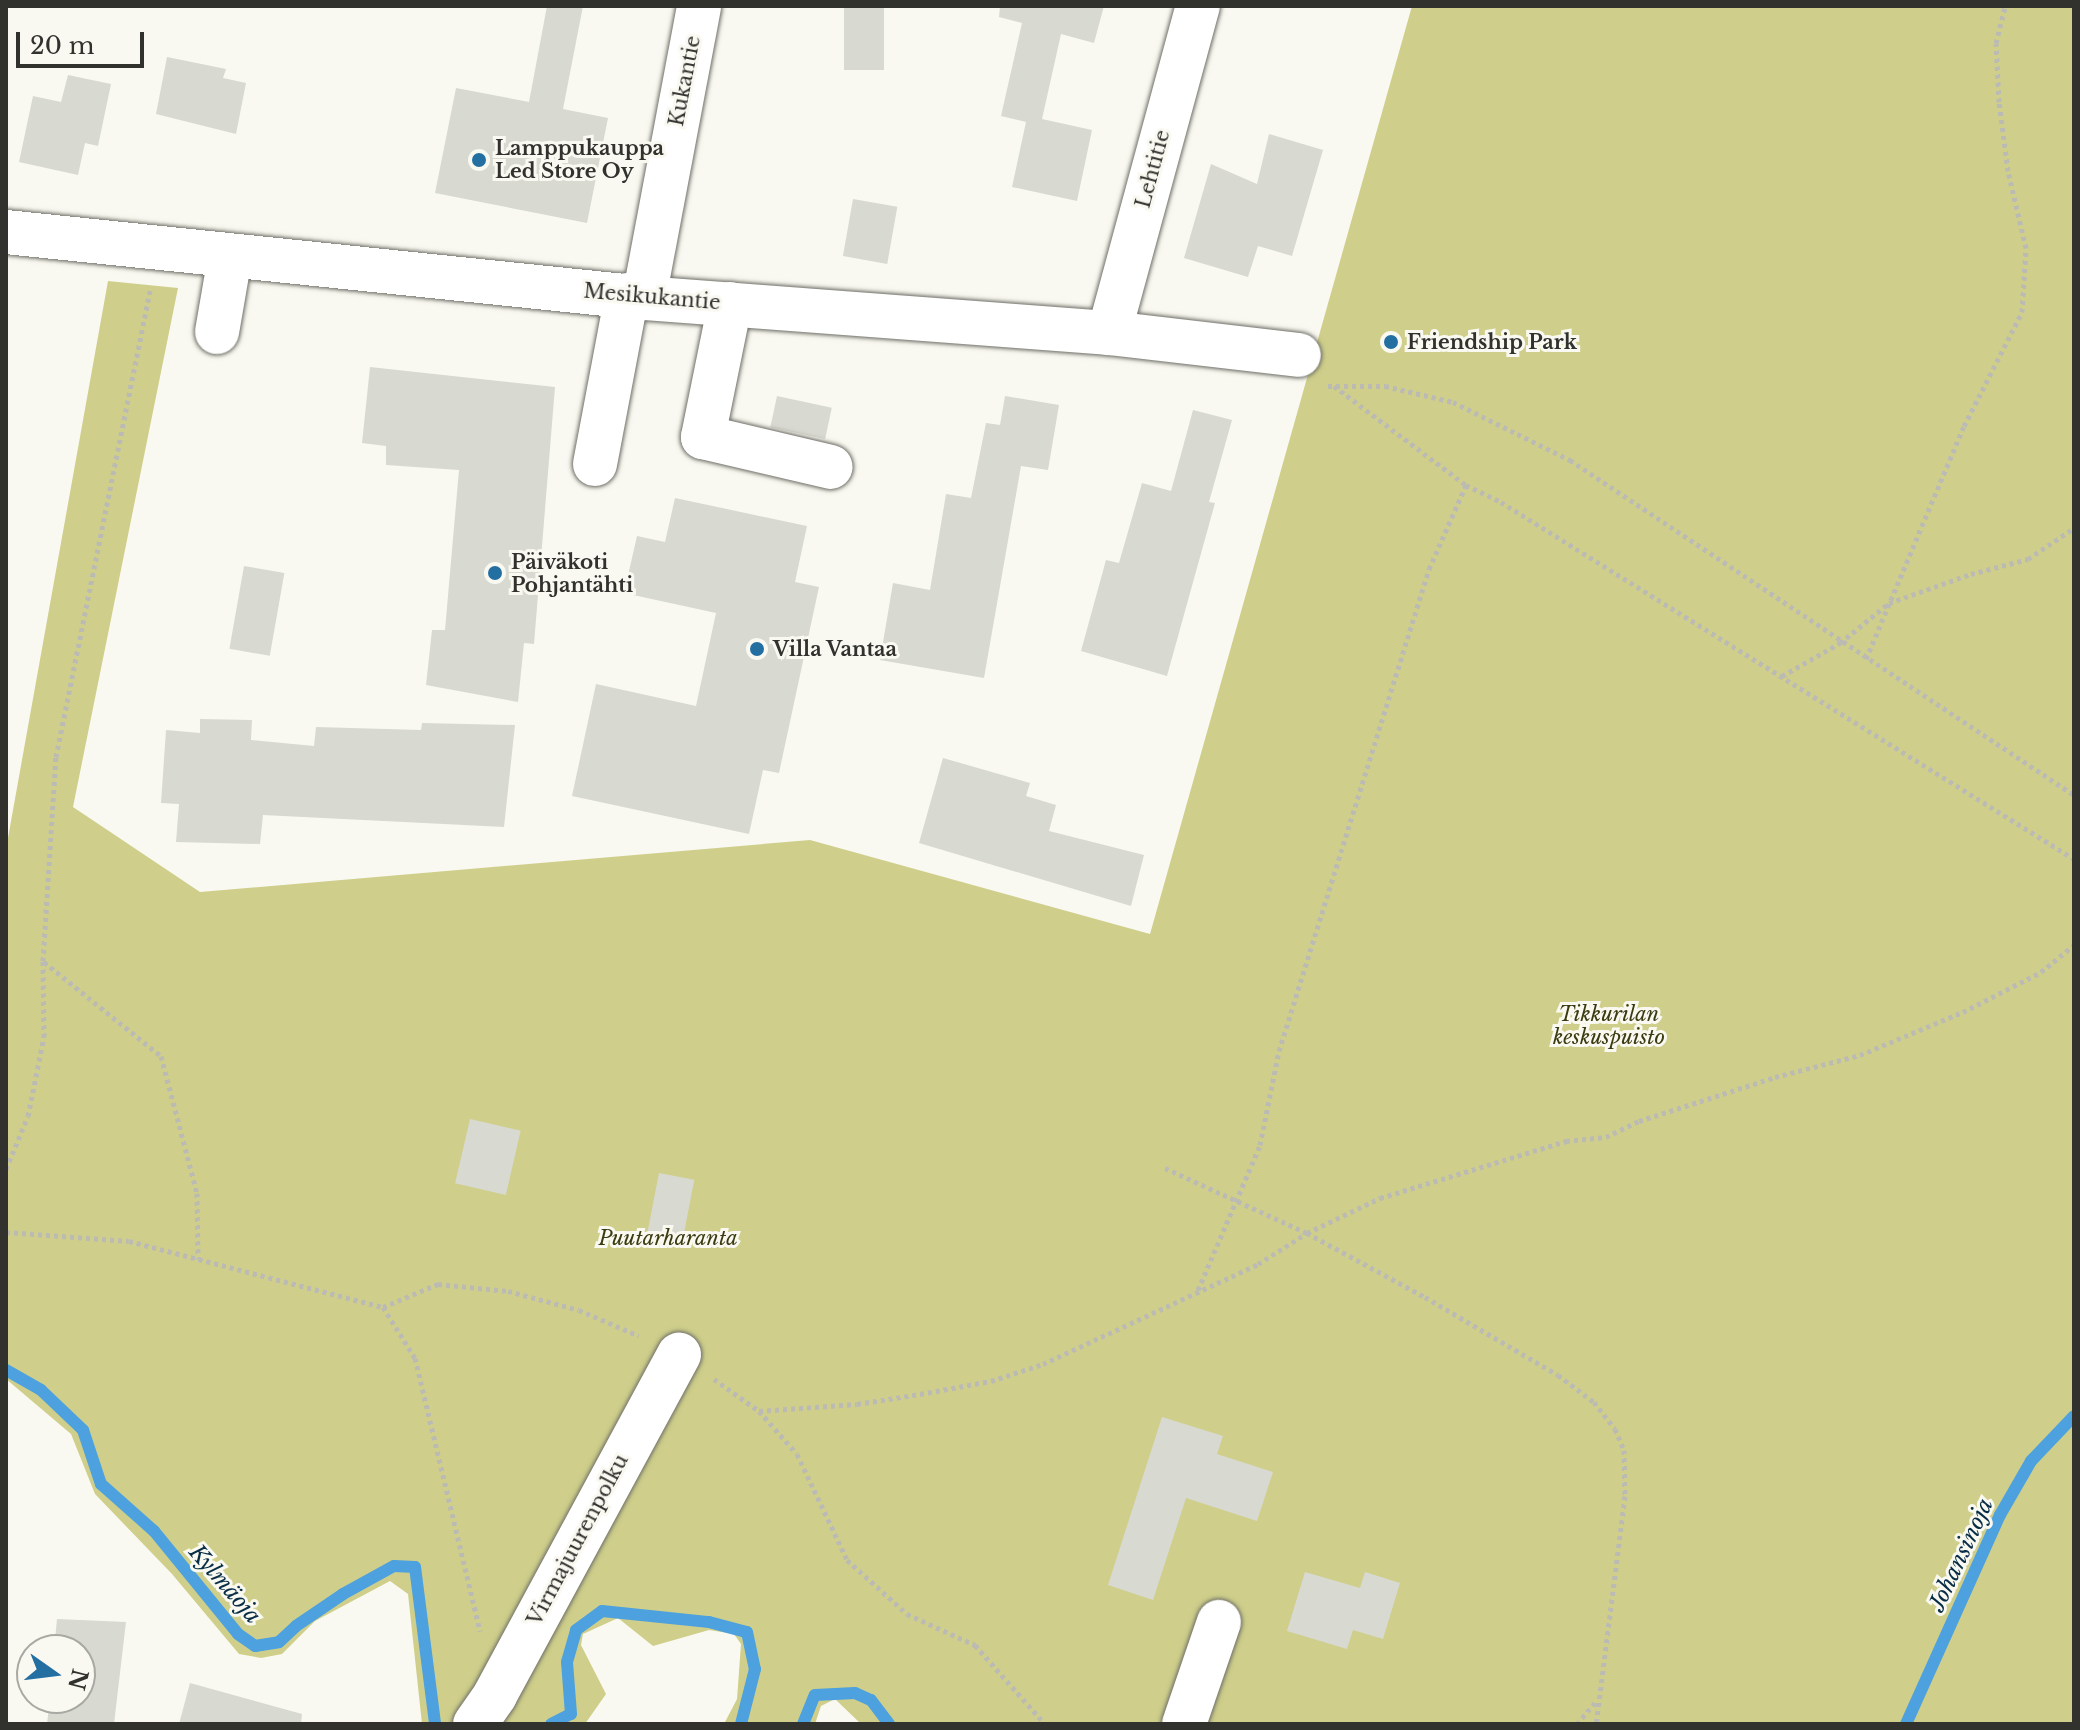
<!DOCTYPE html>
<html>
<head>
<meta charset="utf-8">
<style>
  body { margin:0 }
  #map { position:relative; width:2080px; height:1730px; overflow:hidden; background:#f9f9f1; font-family:"Libre Baskerville",serif }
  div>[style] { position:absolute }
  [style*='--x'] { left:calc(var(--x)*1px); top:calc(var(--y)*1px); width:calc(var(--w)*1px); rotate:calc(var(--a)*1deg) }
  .green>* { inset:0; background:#cfcf8b }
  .stream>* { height:12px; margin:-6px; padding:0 6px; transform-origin:6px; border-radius:6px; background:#4da1de }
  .building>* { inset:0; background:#d8d9d1; transform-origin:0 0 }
  .path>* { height:5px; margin-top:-2.5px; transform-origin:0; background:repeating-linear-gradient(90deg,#bbbbb4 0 4px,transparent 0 8px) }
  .roads { filter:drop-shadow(0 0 2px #6f6f68) drop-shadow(0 0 2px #6f6f68) }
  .minor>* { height:44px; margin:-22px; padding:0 22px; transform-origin:22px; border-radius:22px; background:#fff }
  .dots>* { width:22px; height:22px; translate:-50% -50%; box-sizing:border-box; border:4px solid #f9f9f1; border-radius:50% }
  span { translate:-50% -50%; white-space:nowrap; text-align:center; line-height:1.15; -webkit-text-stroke:6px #f9f9f1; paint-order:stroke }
  .street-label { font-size:20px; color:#31312e }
  .poi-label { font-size:20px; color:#31312e; font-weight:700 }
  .left { translate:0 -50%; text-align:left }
  .park-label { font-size:20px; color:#3b3b11; font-style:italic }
  .water-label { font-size:22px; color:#082d46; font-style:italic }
  .frame { position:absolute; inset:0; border:8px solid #31312e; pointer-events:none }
  .north { position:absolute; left:16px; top:1634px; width:80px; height:80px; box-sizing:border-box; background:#f9f9f1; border:2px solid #a9a9a3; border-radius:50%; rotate:104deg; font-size:22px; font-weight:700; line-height:32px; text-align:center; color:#31312e }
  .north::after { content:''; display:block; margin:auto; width:28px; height:36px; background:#246fa2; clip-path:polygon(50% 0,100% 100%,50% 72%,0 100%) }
  .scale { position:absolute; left:16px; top:32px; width:128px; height:36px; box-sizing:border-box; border:4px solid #31312e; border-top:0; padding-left:10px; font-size:24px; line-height:28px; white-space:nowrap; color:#31312e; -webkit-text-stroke:6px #f9f9f1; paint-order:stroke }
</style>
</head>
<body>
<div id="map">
  <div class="green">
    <div style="clip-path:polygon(1412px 6px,2074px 6px,2074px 1724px,861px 1724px,835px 1699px,821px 1706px,815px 1724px,724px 1724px,737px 1699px,741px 1644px,734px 1634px,709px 1630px,653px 1646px,618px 1618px,583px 1634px,581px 1645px,606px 1694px,585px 1724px,422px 1724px,408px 1594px,390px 1581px,315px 1621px,282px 1654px,261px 1658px,239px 1654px,172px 1574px,95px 1494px,71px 1434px,6px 1379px,6px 849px,108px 281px,178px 288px,73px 807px,200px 892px,810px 840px,1150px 934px)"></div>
  </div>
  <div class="stream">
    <div style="--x:6;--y:1370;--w:40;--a:29.7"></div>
    <div style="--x:41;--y:1390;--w:58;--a:43.6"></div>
    <div style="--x:83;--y:1430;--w:57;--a:71.6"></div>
    <div style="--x:101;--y:1484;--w:71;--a:41.6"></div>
    <div style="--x:154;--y:1531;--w:133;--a:50.8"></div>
    <div style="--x:238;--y:1634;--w:21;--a:35"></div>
    <div style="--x:255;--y:1646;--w:24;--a:-9"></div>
    <div style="--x:279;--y:1642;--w:23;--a:-43"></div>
    <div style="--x:296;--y:1626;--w:57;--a:-34.2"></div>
    <div style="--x:343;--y:1594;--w:58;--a:-28.8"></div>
    <div style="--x:394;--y:1566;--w:21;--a:3"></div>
    <div style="--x:415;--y:1567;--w:158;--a:82.7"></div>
    <div style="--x:551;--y:1724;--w:22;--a:-27"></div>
    <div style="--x:571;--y:1714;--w:52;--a:-94.4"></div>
    <div style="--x:567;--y:1662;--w:33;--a:-74"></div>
    <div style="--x:576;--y:1630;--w:32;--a:-36"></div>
    <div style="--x:602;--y:1611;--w:108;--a:5.9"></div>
    <div style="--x:709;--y:1622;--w:39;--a:15"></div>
    <div style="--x:747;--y:1632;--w:38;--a:78"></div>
    <div style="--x:755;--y:1669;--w:57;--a:104.3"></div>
    <div style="--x:803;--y:1724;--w:31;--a:-68"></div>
    <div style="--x:815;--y:1695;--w:40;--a:-2.9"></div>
    <div style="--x:855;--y:1693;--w:17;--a:24"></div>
    <div style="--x:871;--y:1700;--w:30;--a:53"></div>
    <div style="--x:1906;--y:1724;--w:229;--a:-65.8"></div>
    <div style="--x:2000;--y:1515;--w:62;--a:-60.1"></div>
    <div style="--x:2031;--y:1461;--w:62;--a:-46.3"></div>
  </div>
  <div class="building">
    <div style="clip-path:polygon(547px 6px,583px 6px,563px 109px,608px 118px,587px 223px,435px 193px,456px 88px,529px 102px)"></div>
    <div style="left:844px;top:6px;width:40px;height:64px"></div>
    <div style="clip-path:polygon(1000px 6px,1104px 6px,1094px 43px,1061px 34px,1042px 119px,1092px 130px,1077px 201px,1012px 187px,1026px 122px,1001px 116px,1022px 23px,999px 17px)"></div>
    <div style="clip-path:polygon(167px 57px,226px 69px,223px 78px,246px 83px,236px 134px,156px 114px)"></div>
    <div style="clip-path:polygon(68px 75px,111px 84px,98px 146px,85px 143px,78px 175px,19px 162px,33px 96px,61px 102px)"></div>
    <div style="clip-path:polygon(1269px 134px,1323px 150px,1292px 256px,1258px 246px,1248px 277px,1184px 258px,1211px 164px,1257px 184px)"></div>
    <div style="left:853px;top:199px;width:45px;height:58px;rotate:10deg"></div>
    <div style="clip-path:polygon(370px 367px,555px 387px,534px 644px,524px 643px,518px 702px,426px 685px,432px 630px,445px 630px,459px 470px,386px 465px,386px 446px,362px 443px)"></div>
    <div style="left:777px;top:396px;width:56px;height:32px;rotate:12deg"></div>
    <div style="clip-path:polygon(1005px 396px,1059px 405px,1048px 470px,1021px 466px,984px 678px,880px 660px,893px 583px,930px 590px,946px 494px,971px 498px,986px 423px,1000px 425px)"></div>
    <div style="clip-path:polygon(1193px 410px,1232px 420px,1209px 502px,1215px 503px,1167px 676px,1081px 651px,1106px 560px,1119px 563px,1142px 483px,1171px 491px)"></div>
    <div style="clip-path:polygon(675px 498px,807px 526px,795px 582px,819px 587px,779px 773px,763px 770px,749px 834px,572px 796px,596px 684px,696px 706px,716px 613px,624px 593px,637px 536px,665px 542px)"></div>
    <div style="left:244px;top:566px;width:41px;height:84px;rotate:10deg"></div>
    <div style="clip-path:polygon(200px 719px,252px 720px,251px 740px,314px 746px,316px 727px,421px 730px,422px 723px,515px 725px,504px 827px,263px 815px,260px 844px,176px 842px,179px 804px,161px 803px,166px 730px,200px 733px)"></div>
    <div style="clip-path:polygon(943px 758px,1030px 783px,1026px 796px,1056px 805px,1049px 831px,1144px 855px,1131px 906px,919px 843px)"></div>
    <div style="left:470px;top:1119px;width:52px;height:66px;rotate:13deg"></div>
    <div style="left:659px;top:1173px;width:36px;height:64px;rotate:11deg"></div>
    <div style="clip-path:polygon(1162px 1417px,1223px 1436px,1217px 1454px,1273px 1472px,1257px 1521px,1186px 1498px,1153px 1600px,1108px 1585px)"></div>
    <div style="clip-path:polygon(1305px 1572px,1360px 1588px,1365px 1572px,1400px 1583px,1383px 1639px,1353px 1630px,1347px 1649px,1287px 1631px)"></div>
    <div style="clip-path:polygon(57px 1619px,126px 1622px,114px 1724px,47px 1724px,50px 1698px,80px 1698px,80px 1650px,54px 1650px)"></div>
    <div style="clip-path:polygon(190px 1683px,302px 1714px,301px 1724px,179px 1724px)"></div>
  </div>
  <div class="path">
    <div style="--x:1328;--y:386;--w:57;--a:0"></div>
    <div style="--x:1385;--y:386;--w:70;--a:13.2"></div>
    <div style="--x:1453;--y:402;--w:131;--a:26.4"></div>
    <div style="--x:1570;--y:460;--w:605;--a:33.61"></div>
    <div style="--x:1334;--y:386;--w:165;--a:36.9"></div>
    <div style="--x:1466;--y:485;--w:39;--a:26"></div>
    <div style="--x:1501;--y:502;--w:675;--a:31.92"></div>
    <div style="--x:1866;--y:659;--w:253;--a:-67.2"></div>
    <div style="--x:1964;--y:426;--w:128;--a:-63"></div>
    <div style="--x:2022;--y:312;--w:64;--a:-86.4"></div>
    <div style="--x:2026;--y:248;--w:79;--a:-103.2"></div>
    <div style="--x:2008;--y:171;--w:70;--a:-97.4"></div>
    <div style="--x:1999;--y:102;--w:59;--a:-92.9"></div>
    <div style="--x:1996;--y:43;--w:38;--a:-76"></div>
    <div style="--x:1782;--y:676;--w:67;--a:-29.6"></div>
    <div style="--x:1840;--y:643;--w:63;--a:-39.2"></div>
    <div style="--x:1889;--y:603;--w:87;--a:-19.5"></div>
    <div style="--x:1971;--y:574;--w:59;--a:-14.7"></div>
    <div style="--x:2028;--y:559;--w:55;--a:-34"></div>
    <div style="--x:44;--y:962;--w:150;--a:38.8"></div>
    <div style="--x:161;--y:1056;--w:142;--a:75.3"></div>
    <div style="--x:197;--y:1193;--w:66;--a:89.1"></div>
    <div style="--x:1165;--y:1168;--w:156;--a:24.6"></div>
    <div style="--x:1307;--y:1233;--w:134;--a:28.5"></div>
    <div style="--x:1425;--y:1297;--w:154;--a:30.4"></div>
    <div style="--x:1558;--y:1375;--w:45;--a:36.9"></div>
    <div style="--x:1594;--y:1402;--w:34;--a:52"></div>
    <div style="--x:1615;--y:1429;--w:23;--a:67"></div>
    <div style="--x:1624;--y:1450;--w:46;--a:88.8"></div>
    <div style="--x:1625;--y:1496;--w:230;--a:97.2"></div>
    <div style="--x:6;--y:1169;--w:57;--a:-67.5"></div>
    <div style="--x:28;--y:1116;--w:81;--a:-78.6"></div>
    <div style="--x:44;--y:1037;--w:76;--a:-90.8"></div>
    <div style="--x:43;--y:961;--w:204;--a:-86.4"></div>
    <div style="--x:56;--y:757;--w:476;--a:-78.6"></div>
    <div style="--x:6;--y:1232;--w:123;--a:4.2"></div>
    <div style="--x:129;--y:1241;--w:262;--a:14.6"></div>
    <div style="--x:383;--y:1307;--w:60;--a:57.9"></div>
    <div style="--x:415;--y:1358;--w:281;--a:76.6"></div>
    <div style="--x:1198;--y:1290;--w:158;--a:-66.8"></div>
    <div style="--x:1260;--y:1145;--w:96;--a:-78.6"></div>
    <div style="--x:1279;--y:1051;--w:505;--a:-72.71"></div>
    <div style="--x:1429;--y:569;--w:92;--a:-66.2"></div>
    <div style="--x:383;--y:1307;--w:60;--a:-22.7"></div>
    <div style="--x:438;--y:1284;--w:70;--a:5.7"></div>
    <div style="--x:508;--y:1291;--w:73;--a:15"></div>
    <div style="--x:579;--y:1310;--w:65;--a:23.4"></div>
    <div style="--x:714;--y:1379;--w:55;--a:35.4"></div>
    <div style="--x:759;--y:1411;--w:57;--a:48.5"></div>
    <div style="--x:797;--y:1454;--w:117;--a:64.7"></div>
    <div style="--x:847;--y:1560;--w:81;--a:42"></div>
    <div style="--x:907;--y:1614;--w:75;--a:24.5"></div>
    <div style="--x:975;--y:1645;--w:106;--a:48.5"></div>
    <div style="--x:759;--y:1411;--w:98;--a:-4.1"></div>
    <div style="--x:857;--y:1404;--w:64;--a:-9"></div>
    <div style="--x:920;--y:1394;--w:72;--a:-10.4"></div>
    <div style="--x:991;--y:1381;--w:55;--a:-18.1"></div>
    <div style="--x:1043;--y:1364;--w:237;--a:-24.9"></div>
    <div style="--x:1258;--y:1264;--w:58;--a:-32.3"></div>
    <div style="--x:1307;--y:1233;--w:81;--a:-25.6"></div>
    <div style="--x:1380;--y:1198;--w:195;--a:-17"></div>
    <div style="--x:1566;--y:1141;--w:40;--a:-5.7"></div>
    <div style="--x:1606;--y:1137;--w:37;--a:-26"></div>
    <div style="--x:1639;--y:1121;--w:143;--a:-17.9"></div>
    <div style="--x:1775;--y:1077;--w:88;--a:-14.5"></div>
    <div style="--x:1860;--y:1055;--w:112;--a:-22.7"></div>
    <div style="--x:1963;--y:1012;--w:88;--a:-27.1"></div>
    <div style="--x:2041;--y:972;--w:43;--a:-39.3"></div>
    <div style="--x:1577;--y:1724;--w:31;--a:-50"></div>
  </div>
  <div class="roads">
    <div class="minor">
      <div style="--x:6;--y:232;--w:641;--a:5.91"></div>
      <div style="--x:644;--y:298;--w:466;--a:4.3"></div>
      <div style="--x:1109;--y:333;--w:191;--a:6.6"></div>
      <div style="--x:644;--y:298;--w:297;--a:-79.3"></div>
      <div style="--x:730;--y:304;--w:136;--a:101.5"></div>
      <div style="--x:703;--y:437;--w:131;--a:13.2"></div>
      <div style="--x:217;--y:332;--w:76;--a:-80.2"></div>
      <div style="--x:1109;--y:333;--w:339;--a:-74.8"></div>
      <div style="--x:595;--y:464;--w:172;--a:-79.3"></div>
      <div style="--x:475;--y:1724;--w:35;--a:-55"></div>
      <div style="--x:495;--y:1695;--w:387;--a:-61.6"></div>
      <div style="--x:1184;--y:1724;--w:108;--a:-71.1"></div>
    </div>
  </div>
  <div class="dots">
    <div style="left:479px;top:160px;background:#246fa2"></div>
    <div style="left:1391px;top:342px;background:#246fa2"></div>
    <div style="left:495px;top:573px;background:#246fa2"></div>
    <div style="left:757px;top:649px;background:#246fa2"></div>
  </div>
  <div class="street-label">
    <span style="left:685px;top:81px;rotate:-79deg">Kukantie</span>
    <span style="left:1153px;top:169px;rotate:-75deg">Lehtitie</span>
    <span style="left:652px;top:297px;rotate:5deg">Mesikukantie</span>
    <span style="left:578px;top:1540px;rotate:-62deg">Virmajuurenpolku</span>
  </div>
  <div class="poi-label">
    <span class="left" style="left:495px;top:160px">Lamppukauppa<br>Led Store Oy</span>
    <span class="left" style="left:1407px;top:342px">Friendship Park</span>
    <span class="left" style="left:511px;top:574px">Päiväkoti<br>Pohjantähti</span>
    <span class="left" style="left:773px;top:649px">Villa Vantaa</span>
  </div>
  <div class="park-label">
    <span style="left:1609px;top:1026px">Tikkurilan<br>keskuspuisto</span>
    <span style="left:668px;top:1238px">Puutarharanta</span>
  </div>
  <div class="water-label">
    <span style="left:1961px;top:1555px;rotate:-65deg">Johansinoja</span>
    <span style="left:225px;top:1584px;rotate:49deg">Kylmäoja</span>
  </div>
  <div class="frame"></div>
  <div class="north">N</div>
  <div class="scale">20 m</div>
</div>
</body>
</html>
